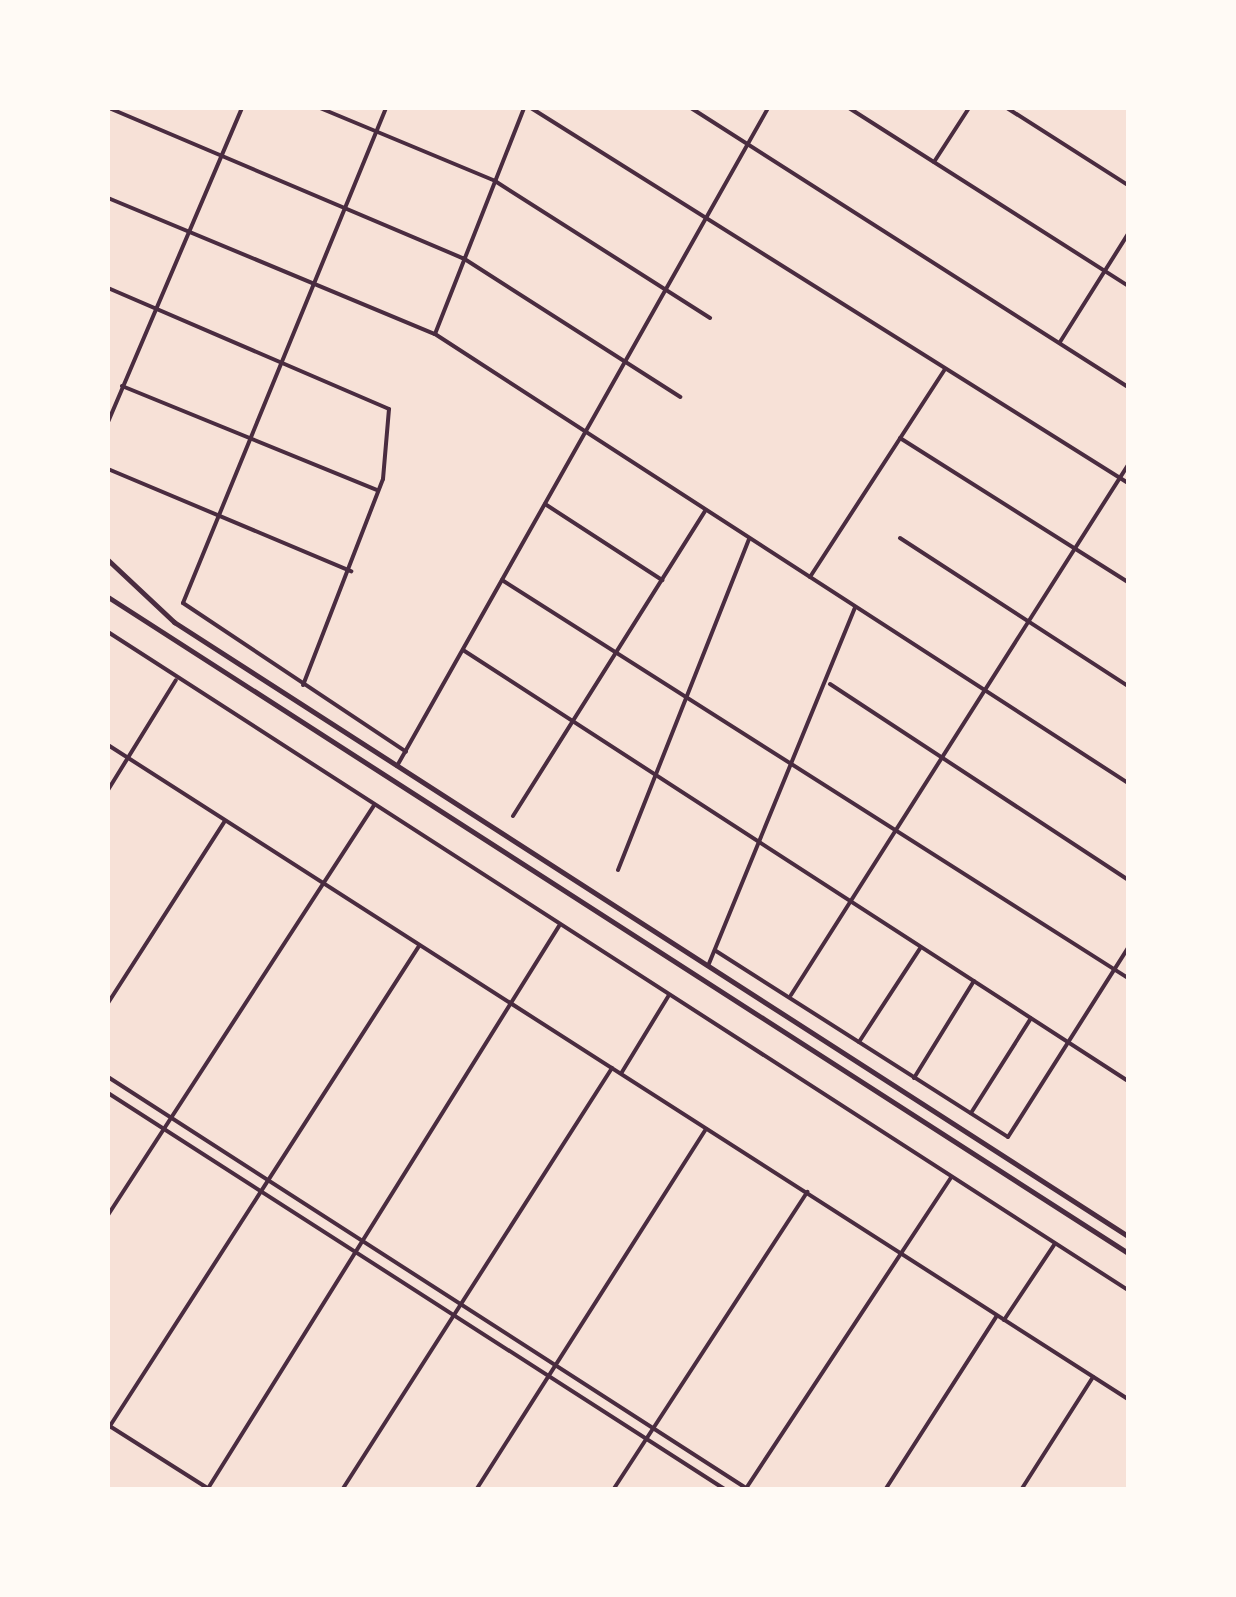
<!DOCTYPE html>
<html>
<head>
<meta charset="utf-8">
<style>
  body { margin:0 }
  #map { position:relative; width:1236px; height:1597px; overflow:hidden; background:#f7e1d7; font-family:Helvetica,sans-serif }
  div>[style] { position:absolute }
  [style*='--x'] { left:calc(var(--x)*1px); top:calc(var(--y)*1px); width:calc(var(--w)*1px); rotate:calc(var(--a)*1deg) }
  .minor>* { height:4px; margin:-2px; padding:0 2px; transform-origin:2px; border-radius:2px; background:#4a2c40 }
  .tertiary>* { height:4px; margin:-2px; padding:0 2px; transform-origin:2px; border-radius:2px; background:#4a2c40 }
  .primary>* { height:5px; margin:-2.5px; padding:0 2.5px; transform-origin:2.5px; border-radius:2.5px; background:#4a2c40 }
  span { translate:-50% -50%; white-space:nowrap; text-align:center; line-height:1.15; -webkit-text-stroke:10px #fffaf5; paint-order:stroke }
  .frame { position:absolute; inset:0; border:110px solid #fffaf5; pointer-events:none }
</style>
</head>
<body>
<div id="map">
  <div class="minor">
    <div style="--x:109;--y:108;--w:384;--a:23"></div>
    <div style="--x:463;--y:258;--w:258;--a:32.6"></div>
    <div style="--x:320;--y:108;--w:190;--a:22.6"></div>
    <div style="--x:495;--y:181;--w:255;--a:32.5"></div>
    <div style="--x:386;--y:108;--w:535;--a:112.3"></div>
    <div style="--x:183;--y:603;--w:268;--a:33.7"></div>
    <div style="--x:531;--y:108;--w:705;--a:32.13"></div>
    <div style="--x:691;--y:108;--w:518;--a:32.56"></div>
    <div style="--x:849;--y:108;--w:331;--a:32.5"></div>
    <div style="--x:1007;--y:108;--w:143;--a:32.5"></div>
    <div style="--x:934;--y:162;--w:64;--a:-57.1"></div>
    <div style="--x:108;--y:198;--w:354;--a:22.6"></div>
    <div style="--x:435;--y:334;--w:826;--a:32.94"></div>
    <div style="--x:108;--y:288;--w:306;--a:23.3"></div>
    <div style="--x:389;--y:409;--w:70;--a:94.9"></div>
    <div style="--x:383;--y:479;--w:221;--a:111.2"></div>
    <div style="--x:435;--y:334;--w:243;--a:-68.5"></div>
    <div style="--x:1060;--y:342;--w:128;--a:-57.8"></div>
    <div style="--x:122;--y:386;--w:275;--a:22.2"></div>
    <div style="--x:108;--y:422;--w:341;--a:-66.9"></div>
    <div style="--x:900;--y:438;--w:270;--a:32.3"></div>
    <div style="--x:108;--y:469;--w:264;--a:22.8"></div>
    <div style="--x:545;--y:504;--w:140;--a:33"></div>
    <div style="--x:900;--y:538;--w:272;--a:33"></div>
    <div style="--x:810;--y:577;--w:248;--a:-57"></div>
    <div style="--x:502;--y:580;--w:742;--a:32.45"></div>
    <div style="--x:108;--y:632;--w:1214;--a:32.83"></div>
    <div style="--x:463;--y:650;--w:792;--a:32.95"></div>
    <div style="--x:830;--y:684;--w:357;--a:33.3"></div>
    <div style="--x:108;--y:745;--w:1212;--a:32.67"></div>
    <div style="--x:397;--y:766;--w:755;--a:-60.58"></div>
    <div style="--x:108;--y:790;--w:129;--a:-58.3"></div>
    <div style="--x:513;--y:816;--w:360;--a:-57.8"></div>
    <div style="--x:618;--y:870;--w:356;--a:-68.4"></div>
    <div style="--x:716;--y:951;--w:346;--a:32.5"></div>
    <div style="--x:1008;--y:1137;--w:224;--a:-57.6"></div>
    <div style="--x:708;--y:966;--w:388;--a:-67.7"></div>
    <div style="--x:791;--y:995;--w:628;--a:-57.55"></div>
    <div style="--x:108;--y:1003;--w:215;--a:-57.3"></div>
    <div style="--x:859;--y:1042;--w:113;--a:-56.9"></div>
    <div style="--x:622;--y:1072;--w:90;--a:-58.6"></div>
    <div style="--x:914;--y:1078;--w:114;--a:-58.3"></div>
    <div style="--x:971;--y:1113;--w:112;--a:-57.7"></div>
    <div style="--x:108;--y:1215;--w:489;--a:-57"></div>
    <div style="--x:1004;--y:1320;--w:90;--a:-56.3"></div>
    <div style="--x:108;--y:1425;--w:120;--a:32.4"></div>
    <div style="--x:108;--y:1429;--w:574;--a:-57.22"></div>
    <div style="--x:207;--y:1490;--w:665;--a:-58.03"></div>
    <div style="--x:342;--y:1490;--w:501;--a:-57.39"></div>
    <div style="--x:476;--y:1490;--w:428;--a:-57.5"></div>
    <div style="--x:613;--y:1490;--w:356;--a:-56.9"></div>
    <div style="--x:745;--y:1490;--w:374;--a:-56.6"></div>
    <div style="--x:885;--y:1490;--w:206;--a:-57.3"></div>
    <div style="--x:1021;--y:1490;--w:134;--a:-57.5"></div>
  </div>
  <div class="tertiary">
    <div style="--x:108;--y:1077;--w:763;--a:32.79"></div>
    <div style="--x:108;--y:1093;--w:735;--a:32.72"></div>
  </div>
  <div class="primary">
    <div style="--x:108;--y:560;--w:91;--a:43.2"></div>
    <div style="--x:174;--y:622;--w:1135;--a:32.77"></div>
    <div style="--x:108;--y:597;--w:1213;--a:32.75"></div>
  </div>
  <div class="frame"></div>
</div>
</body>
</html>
